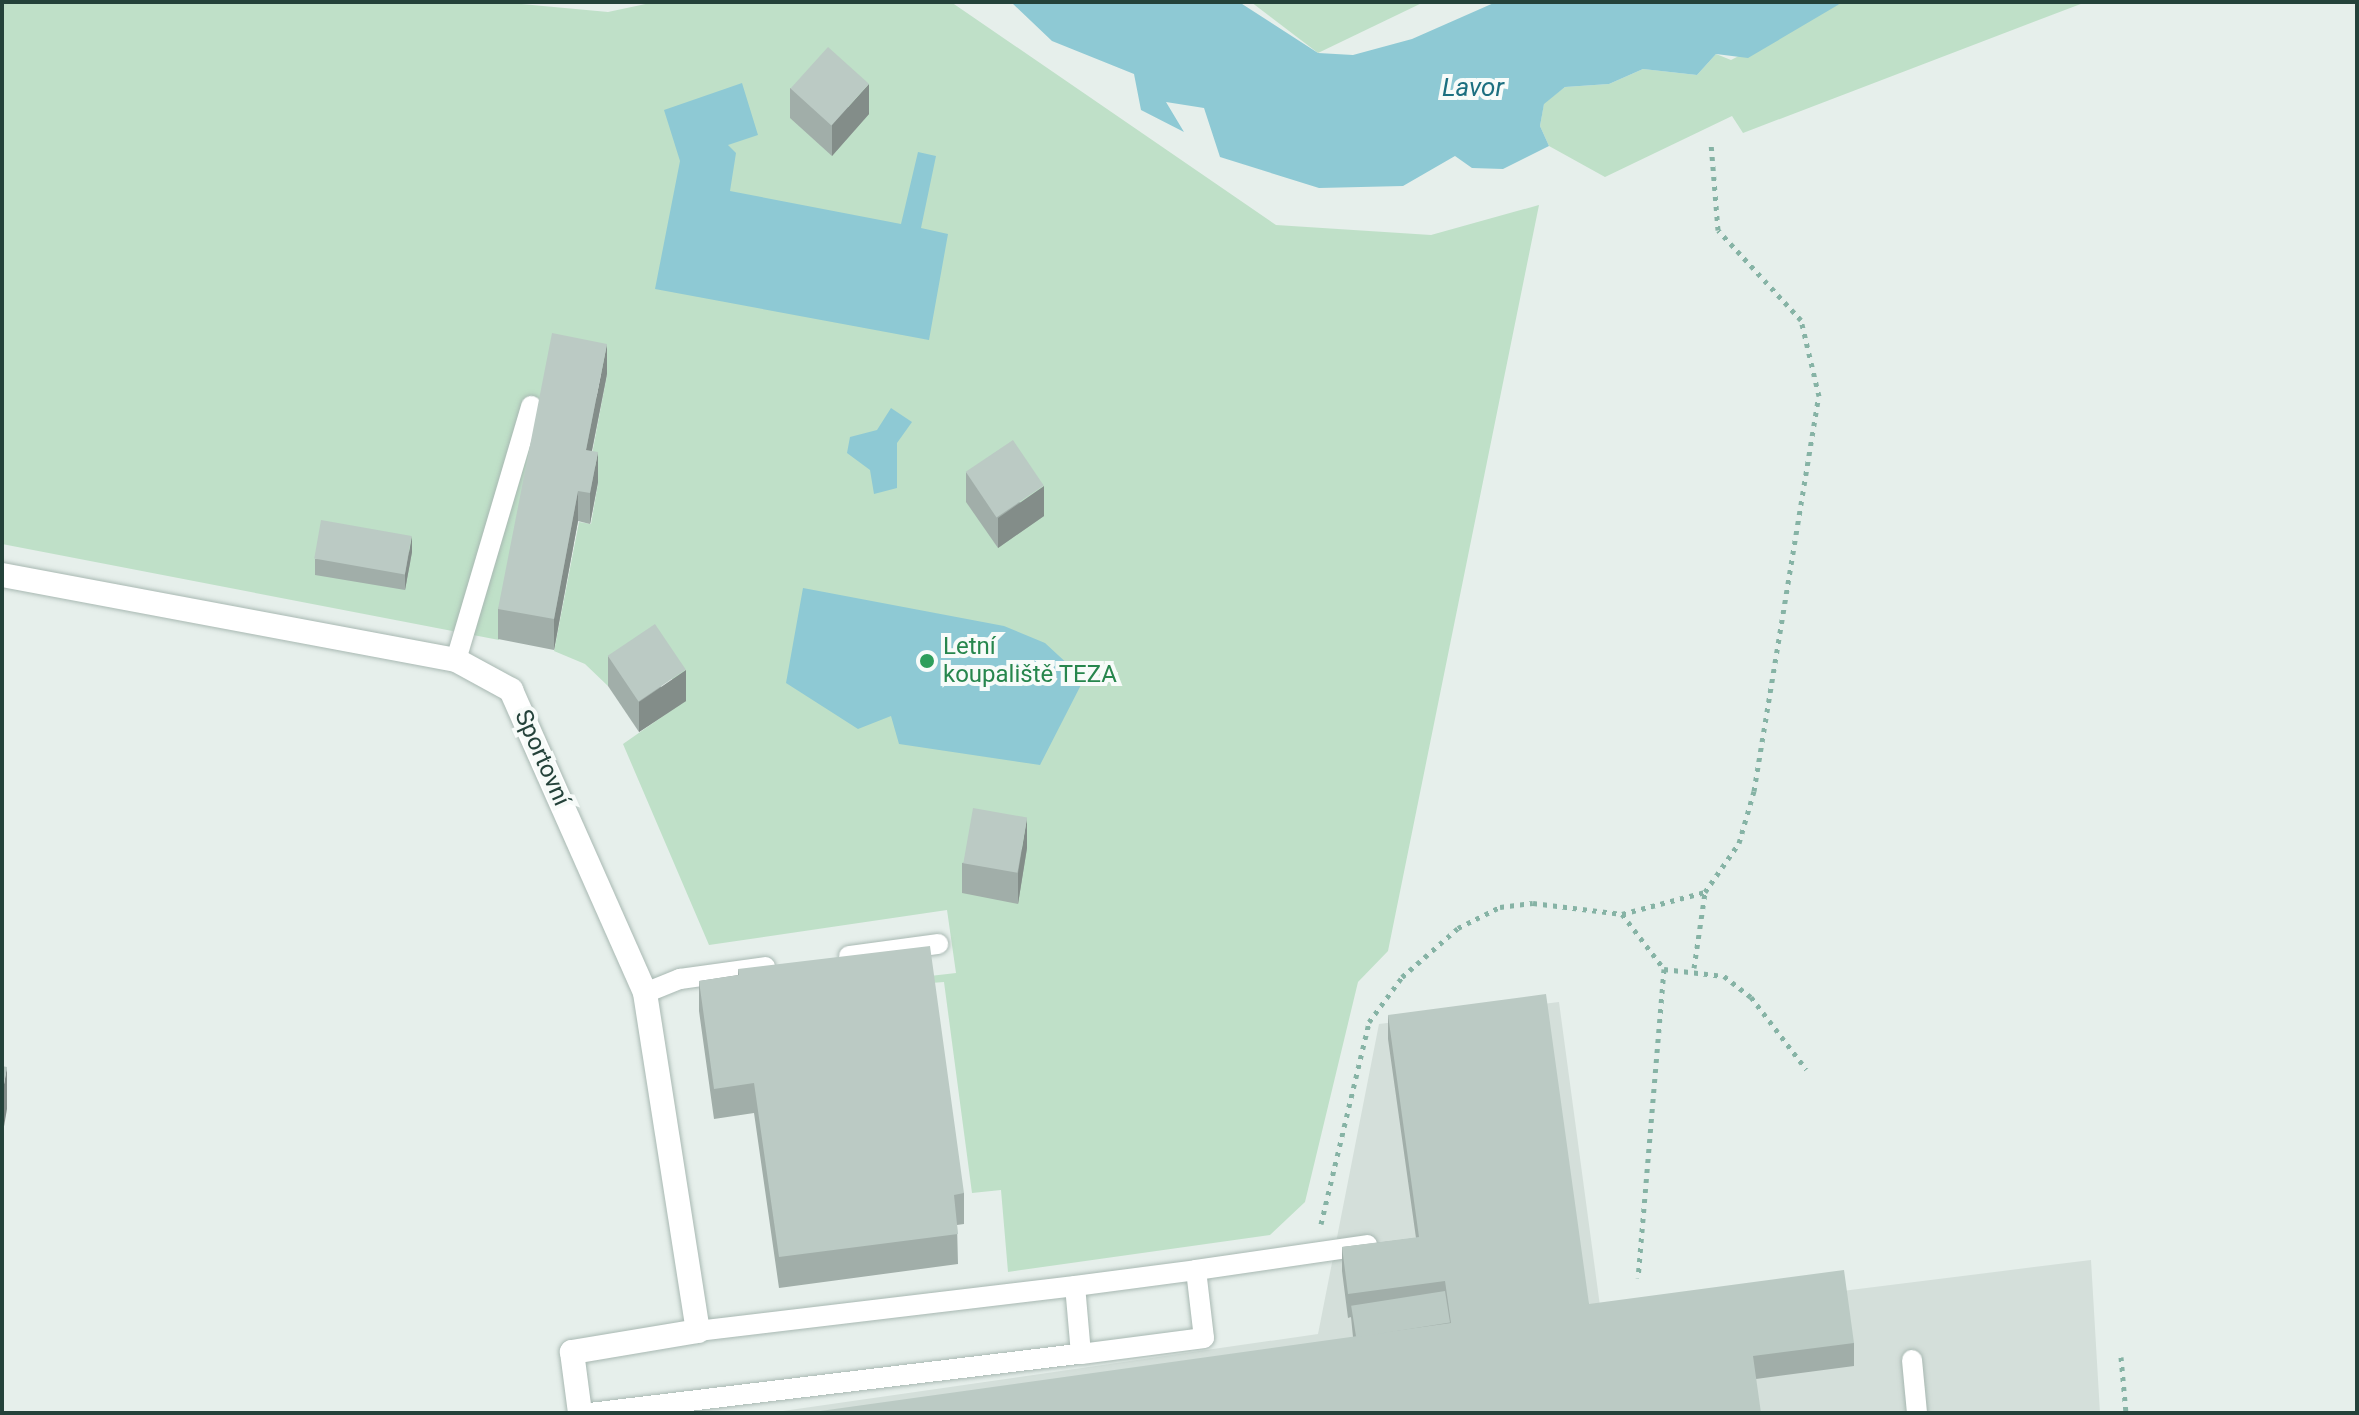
<!DOCTYPE html>
<html>
<head>
<meta charset="utf-8">
<style>
  body { margin:0 }
  #map { position:relative; width:2359px; height:1415px; overflow:hidden; background:#e6efeb; font-family:Roboto,sans-serif }
  div>[style] { position:absolute }
  [style*='--x'] { left:calc(var(--x)*1px); top:calc(var(--y)*1px); width:calc(var(--w)*1px); rotate:calc(var(--a)*1deg) }
  .built>* { inset:0; background:#d4dfda }
  .green>* { inset:0; background:#bfe0c8 }
  .water>* { inset:0; background:#8ec9d4 }
  .path>* { height:5px; margin-top:-2.5px; transform-origin:0; background:repeating-linear-gradient(90deg,#86b3a5 0 4px,transparent 0 10px) }
  .roads { filter:drop-shadow(0 0 2px #a8b8b2) drop-shadow(0 0 2px #a8b8b2) }
  .service>* { height:20px; margin:-10px; padding:0 10px; transform-origin:10px; border-radius:10px; background:#fff }
  .minor>* { height:24px; margin:-12px; padding:0 12px; transform-origin:12px; border-radius:12px; background:#fff }
  .wall>* { inset:0; background:#a1aea9 }
  .shaded-wall>* { inset:0; background:#838d89 }
  .building>* { inset:0; background:#bbcac4; transform-origin:0 0 }
  .dots>* { width:22px; height:22px; translate:-50% -50%; box-sizing:border-box; border:4px solid #f7fbf9; border-radius:50% }
  span { translate:-50% -50%; white-space:nowrap; text-align:center; line-height:1.15; -webkit-text-stroke:8px #f7fbf9; paint-order:stroke }
  .leisure-label { font-size:24px; color:#27864d }
  .left { translate:0 -50%; text-align:left }
  .street-label { font-size:24px; color:#24423a }
  .water-label { font-size:26px; color:#1c6f80; font-style:italic }
  .frame { position:absolute; inset:0; border:4px solid #24423a; pointer-events:none }
</style>
</head>
<body>
<div id="map">
  <div class="built">
    <div style="clip-path:polygon(1559px 1002px,1602px 1321px,2091px 1260px,2100px 1413px,769px 1413px,1318px 1334px,1379px 1024px)"></div>
  </div>
  <div class="green">
    <div style="clip-path:polygon(2px 2px,500px 2px,608px 12px,655px 2px,951px 2px,1276px 225px,1431px 235px,1539px 205px,1388px 951px,1358px 982px,1305px 1202px,1270px 1235px,1008px 1272px,1001px 1190px,972px 1193px,944px 982px,931px 983px,930px 976px,956px 973px,947px 910px,709px 945px,623px 744px,686px 700px,655px 654px,608px 686px,585px 664px,554px 651px,579px 522px,591px 524px,598px 483px,587px 481px,607px 374px,552px 364px,499px 640px,2px 544px)"></div>
    <div style="clip-path:polygon(1251px 2px,1424px 2px,1318px 53px)"></div>
    <div style="clip-path:polygon(1843px 2px,2086px 2px,1743px 133px,1732px 116px,1605px 177px,1549px 146px,1540px 126px,1544px 103px,1565px 87px,1609px 84px,1643px 69px,1697px 75px,1716px 54px,1731px 60px)"></div>
  </div>
  <div class="water">
    <div style="clip-path:polygon(1011px 2px,1239px 2px,1318px 53px,1353px 55px,1412px 39px,1496px 2px,1843px 2px,1748px 58px,1716px 54px,1697px 75px,1643px 69px,1609px 84px,1565px 87px,1544px 104px,1540px 126px,1549px 146px,1503px 169px,1472px 168px,1455px 156px,1403px 186px,1319px 188px,1220px 157px,1204px 108px,1166px 102px,1184px 132px,1141px 110px,1134px 74px,1052px 41px)"></div>
    <div style="clip-path:polygon(742px 83px,758px 135px,728px 145px,736px 153px,730px 191px,901px 224px,918px 152px,936px 156px,921px 228px,948px 234px,929px 340px,655px 289px,680px 161px,664px 110px)"></div>
    <div style="clip-path:polygon(891px 408px,912px 422px,897px 443px,897px 488px,874px 494px,870px 470px,847px 453px,850px 437px,877px 430px)"></div>
    <div style="clip-path:polygon(803px 588px,1004px 626px,1045px 643px,1084px 679px,1040px 765px,899px 744px,891px 716px,858px 729px,786px 683px)"></div>
  </div>
  <div class="path">
    <div style="--x:1622;--y:914;--w:69;--a:52.6"></div>
    <div style="--x:1664;--y:969;--w:310;--a:94.8"></div>
    <div style="--x:1694;--y:968;--w:76;--a:-81.7"></div>
    <div style="--x:1664;--y:969;--w:60;--a:6.7"></div>
    <div style="--x:1724;--y:976;--w:34;--a:38"></div>
    <div style="--x:1751;--y:997;--w:91;--a:52.6"></div>
    <div style="--x:1321;--y:1224;--w:208;--a:-76.6"></div>
    <div style="--x:1369;--y:1022;--w:56;--a:-53.7"></div>
    <div style="--x:1402;--y:977;--w:74;--a:-41.2"></div>
    <div style="--x:1458;--y:928;--w:47;--a:-26.6"></div>
    <div style="--x:1500;--y:907;--w:33;--a:-7"></div>
    <div style="--x:1533;--y:903;--w:90;--a:7"></div>
    <div style="--x:1622;--y:914;--w:86;--a:-14.8"></div>
    <div style="--x:1705;--y:892;--w:60;--a:-55.2"></div>
    <div style="--x:1739;--y:843;--w:54;--a:-73.9"></div>
    <div style="--x:1754;--y:791;--w:400;--a:-80.7"></div>
    <div style="--x:1819;--y:396;--w:78;--a:-103.3"></div>
    <div style="--x:1801;--y:320;--w:122;--a:-132.7"></div>
    <div style="--x:1718;--y:230;--w:87;--a:-94.6"></div>
    <div style="--x:2121;--y:1357;--w:56;--a:84.9"></div>
  </div>
  <div class="roads">
    <div class="service">
      <div style="--x:456;--y:660;--w:265;--a:-73.5"></div>
      <div style="--x:849;--y:956;--w:90;--a:-7.7"></div>
      <div style="--x:645;--y:993;--w:38;--a:-22"></div>
      <div style="--x:680;--y:979;--w:86;--a:-8"></div>
      <div style="--x:1196;--y:1270;--w:173;--a:-8.3"></div>
      <div style="--x:1075;--y:1286;--w:122;--a:-7.5"></div>
      <div style="--x:1196;--y:1270;--w:68;--a:83.3"></div>
      <div style="--x:1204;--y:1338;--w:124;--a:172.6"></div>
      <div style="--x:1912;--y:1360;--w:53;--a:84.6"></div>
      <div style="--x:590;--y:1413;--w:495;--a:-6.9"></div>
      <div style="--x:1081;--y:1354;--w:68;--a:-95"></div>
      <div style="--x:1075;--y:1286;--w:380;--a:173.2"></div>
    </div>
    <div class="minor">
      <div style="--x:2;--y:575;--w:462;--a:10.6"></div>
      <div style="--x:456;--y:660;--w:63;--a:28.6"></div>
      <div style="--x:511;--y:690;--w:331;--a:66.1"></div>
      <div style="--x:645;--y:993;--w:342;--a:81.1"></div>
      <div style="--x:698;--y:1331;--w:128;--a:170.5"></div>
      <div style="--x:572;--y:1352;--w:62;--a:82.5"></div>
    </div>
  </div>
  <div class="wall">
    <div style="clip-path:polygon(790px 88px,869px 114px,832px 156px,790px 118px)"></div>
    <div style="clip-path:polygon(607px 374px,592px 451px,598px 482px,590px 524px,578px 521px,554px 650px,498px 639px,498px 609px)"></div>
    <div style="clip-path:polygon(966px 472px,1044px 516px,998px 548px,966px 502px)"></div>
    <div style="clip-path:polygon(412px 552px,405px 590px,315px 575px,315px 559px)"></div>
    <div style="clip-path:polygon(608px 656px,686px 701px,639px 732px,608px 686px)"></div>
    <div style="clip-path:polygon(1027px 848px,1018px 904px,962px 893px,962px 863px)"></div>
    <div style="clip-path:polygon(738px 969px,964px 1193px,964px 1224px,957px 1225px,958px 1264px,779px 1288px,754px 1113px,714px 1119px,699px 1011px,699px 981px,738px 975px)"></div>
    <div style="clip-path:polygon(1388px 1015px,1589px 1304px,1854px 1343px,1854px 1366px,1756px 1379px,1353px 1337px,1351px 1317px,1348px 1318px,1342px 1271px,1342px 1247px,1416px 1238px,1388px 1039px)"></div>
  </div>
  <div class="shaded-wall">
    <div style="clip-path:polygon(869px 84px,869px 114px,832px 156px,832px 125px)"></div>
    <div style="clip-path:polygon(607px 344px,607px 374px,586px 480px,586px 450px)"></div>
    <div style="clip-path:polygon(598px 452px,598px 482px,590px 524px,590px 493px)"></div>
    <div style="clip-path:polygon(1044px 486px,1044px 516px,998px 548px,998px 518px)"></div>
    <div style="clip-path:polygon(578px 491px,578px 521px,554px 650px,554px 619px)"></div>
    <div style="clip-path:polygon(412px 536px,412px 552px,405px 590px,405px 574px)"></div>
    <div style="clip-path:polygon(686px 670px,686px 701px,639px 732px,639px 702px)"></div>
    <div style="clip-path:polygon(1027px 818px,1027px 848px,1018px 904px,1018px 873px)"></div>
    <div style="clip-path:polygon(7px 1067px,7px 1109px,2px 1138px,2px 1096px)"></div>
  </div>
  <div class="building">
    <div style="left:828px;top:47px;width:55px;height:56px;rotate:42deg"></div>
    <div style="clip-path:polygon(552px 333px,607px 344px,586px 450px,598px 452px,590px 493px,578px 491px,554px 619px,498px 609px)"></div>
    <div style="left:1013px;top:440px;width:55px;height:57px;rotate:56deg"></div>
    <div style="left:321px;top:520px;width:92px;height:39px;rotate:10deg"></div>
    <div style="left:655px;top:624px;width:55px;height:57px;rotate:56deg"></div>
    <div style="left:973px;top:808px;width:55px;height:56px;rotate:10deg"></div>
    <div style="clip-path:polygon(930px 946px,964px 1193px,954px 1195px,958px 1234px,779px 1257px,754px 1083px,714px 1089px,699px 981px,739px 975px,738px 969px)"></div>
    <div style="clip-path:polygon(1546px 994px,1589px 1304px,1844px 1270px,1854px 1343px,1753px 1356px,1761px 1413px,806px 1413px,1451px 1323px,1445px 1281px,1348px 1294px,1342px 1247px,1419px 1237px,1388px 1015px)"></div>
    <div style="clip-path:polygon(2px 1066px,7px 1067px,2px 1096px)"></div>
    <div style="left:1445px;top:1291px;width:32px;height:95px;rotate:81deg"></div>
  </div>
  <div class="dots">
    <div style="left:927px;top:661px;background:#2e9e5b"></div>
  </div>
  <div class="leisure-label">
    <span class="left" style="left:943px;top:661px">Letní<br>koupaliště TEZA</span>
  </div>
  <div class="street-label">
    <span style="left:542px;top:758px;rotate:66deg">Sportovní</span>
  </div>
  <div class="water-label">
    <span style="left:1473px;top:88px">Lavor</span>
  </div>
  <div class="frame"></div>
</div>
</body>
</html>
